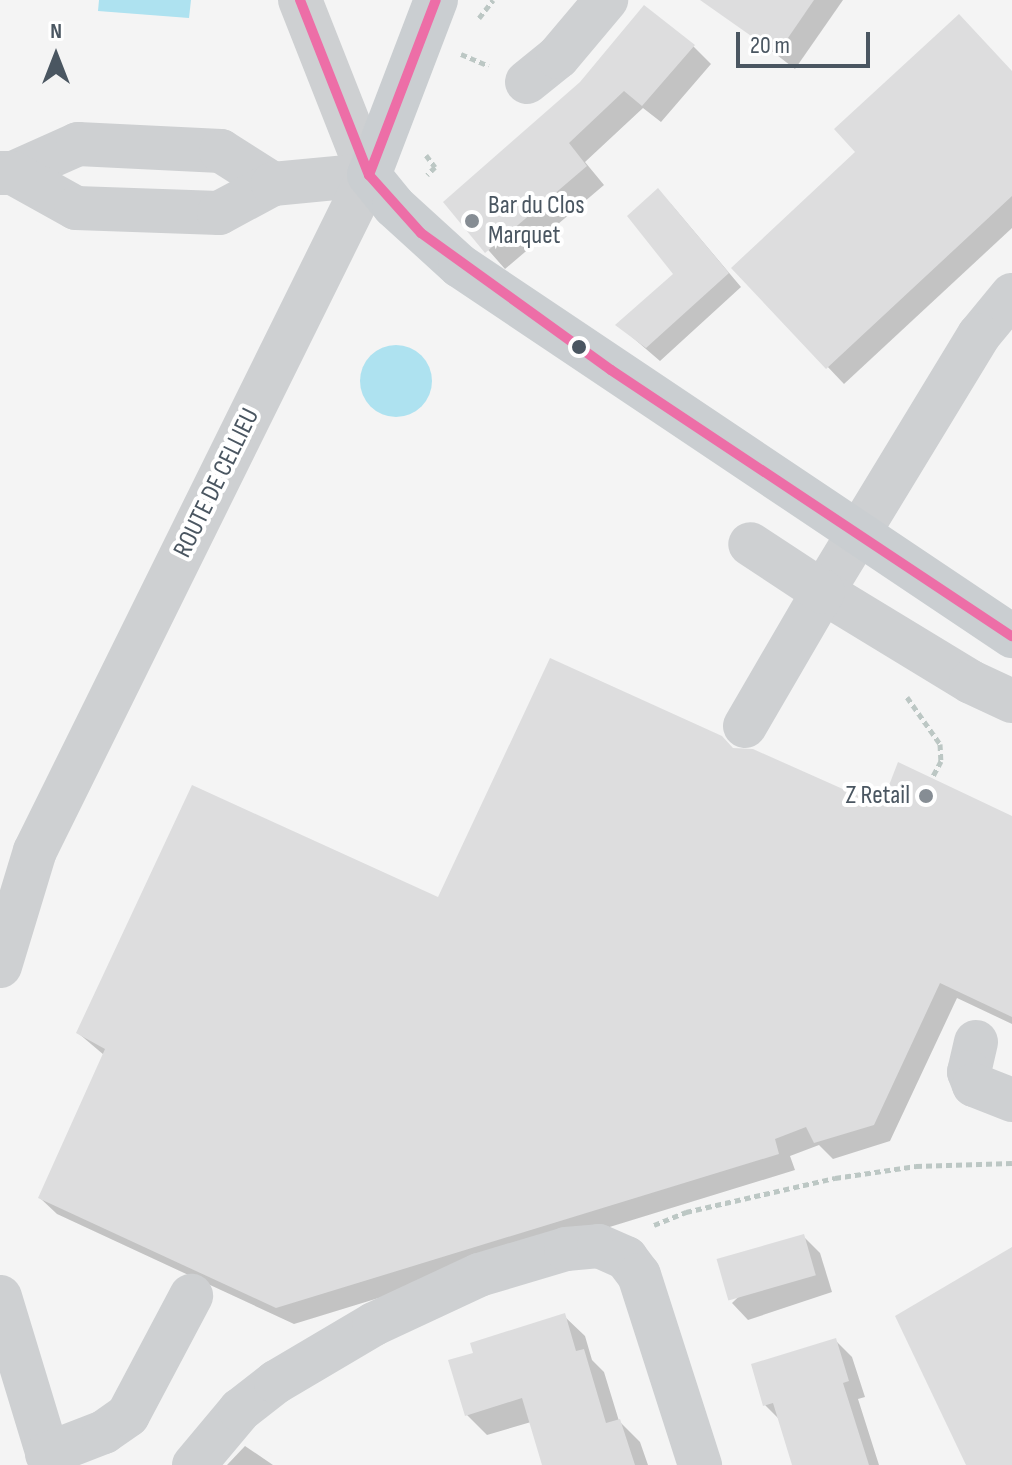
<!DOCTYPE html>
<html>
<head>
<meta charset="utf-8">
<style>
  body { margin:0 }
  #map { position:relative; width:1012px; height:1465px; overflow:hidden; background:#f4f4f4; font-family:"Sofia Sans Condensed",sans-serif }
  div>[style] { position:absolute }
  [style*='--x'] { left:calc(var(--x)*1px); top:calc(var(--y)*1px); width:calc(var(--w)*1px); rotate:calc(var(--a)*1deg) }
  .water>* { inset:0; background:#aee2f0 }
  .round { border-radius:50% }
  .shadow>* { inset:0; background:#0003 }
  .building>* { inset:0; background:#ddddde; transform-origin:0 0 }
  .path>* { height:5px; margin-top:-2.5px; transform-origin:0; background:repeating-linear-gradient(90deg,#bcc7c4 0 6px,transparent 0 10px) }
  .minor>* { height:44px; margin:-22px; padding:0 22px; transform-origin:22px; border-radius:22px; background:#ced0d2 }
  .major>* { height:44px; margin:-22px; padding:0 22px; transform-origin:22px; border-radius:22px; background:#caced1 }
  .bus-1>* { height:10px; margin:-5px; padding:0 5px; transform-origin:5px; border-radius:5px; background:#ed6ea7 }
  .dots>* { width:22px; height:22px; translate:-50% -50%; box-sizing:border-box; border:4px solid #fff; border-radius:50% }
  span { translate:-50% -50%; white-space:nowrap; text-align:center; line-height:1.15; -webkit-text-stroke:8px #fff; paint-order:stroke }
  .poi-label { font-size:26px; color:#4a5661 }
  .left { translate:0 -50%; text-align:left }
  .right { translate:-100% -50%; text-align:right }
  .street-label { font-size:26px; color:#4a5661 }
  .north { position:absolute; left:16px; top:16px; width:80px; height:80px; -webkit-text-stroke:6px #fff; paint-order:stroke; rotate:0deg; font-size:22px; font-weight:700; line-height:32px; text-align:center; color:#4a5661 }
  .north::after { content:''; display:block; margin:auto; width:28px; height:36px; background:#4a5661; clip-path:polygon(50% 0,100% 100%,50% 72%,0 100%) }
  .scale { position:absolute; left:736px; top:32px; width:134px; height:36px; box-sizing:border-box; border:4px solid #4a5661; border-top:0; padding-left:10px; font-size:24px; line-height:28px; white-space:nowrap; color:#4a5661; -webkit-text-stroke:6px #fff; paint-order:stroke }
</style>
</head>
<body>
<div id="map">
  <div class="water">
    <div style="clip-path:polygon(99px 0,191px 0,189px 18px,98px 11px)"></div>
    <div class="round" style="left:360px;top:345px;width:72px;height:72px"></div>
  </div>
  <div class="shadow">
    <div style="clip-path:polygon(741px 0,843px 0,795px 69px,728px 17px)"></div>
    <div style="clip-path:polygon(693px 46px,711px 64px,661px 122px,643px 108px,585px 162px,604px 185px,505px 269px,446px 202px)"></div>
    <div style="clip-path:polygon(1012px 73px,1012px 228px,844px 384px,734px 268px)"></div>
    <div style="clip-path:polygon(671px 204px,741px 287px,660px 361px,618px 325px,676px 274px)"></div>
    <div style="clip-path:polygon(734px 750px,882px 809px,1012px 818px,1012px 1024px,957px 998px,890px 1141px,833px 1159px,819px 1145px,790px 1156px,795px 1170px,294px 1324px,57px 1214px,40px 1198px,104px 1055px,78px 1033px,439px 899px)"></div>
    <div style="clip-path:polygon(803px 1236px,820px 1253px,832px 1292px,748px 1320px,732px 1303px)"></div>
    <div style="clip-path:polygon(564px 1316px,585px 1336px,592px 1360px,604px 1372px,619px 1421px,640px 1442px,648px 1465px,544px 1465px,531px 1422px,487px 1435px,467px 1415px,475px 1354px)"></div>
    <div style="clip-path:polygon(836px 1341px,852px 1357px,865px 1397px,858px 1399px,879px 1465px,794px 1465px,780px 1420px,765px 1405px)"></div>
    <div style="clip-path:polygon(245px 1446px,273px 1465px,227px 1465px)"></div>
  </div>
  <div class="building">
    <div style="clip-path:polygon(700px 0,814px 0,777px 54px)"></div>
    <div style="clip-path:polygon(644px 5px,695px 45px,642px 106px,624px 91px,569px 143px,587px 166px,485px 253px,443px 202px,580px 82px)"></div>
    <div style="clip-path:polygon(959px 14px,1012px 71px,1012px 196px,826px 369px,731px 268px,855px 152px,834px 129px)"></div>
    <div style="clip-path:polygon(658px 188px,729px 273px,646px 348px,615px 325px,673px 274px,627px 216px)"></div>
    <div style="clip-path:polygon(550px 658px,722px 736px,733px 748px,753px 749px,881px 806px,898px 762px,1012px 816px,1012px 1017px,940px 983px,874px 1125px,814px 1143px,806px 1127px,775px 1139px,779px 1154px,276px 1308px,38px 1198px,105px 1049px,76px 1033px,192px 785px,438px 897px)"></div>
    <div style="left:804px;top:1234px;width:43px;height:91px;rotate:74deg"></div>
    <div style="clip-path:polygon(1012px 1247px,1012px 1465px,966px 1465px,895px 1316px)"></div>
    <div style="clip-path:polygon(565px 1313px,576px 1351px,584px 1349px,606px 1423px,620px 1419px,635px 1465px,542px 1465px,522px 1398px,465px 1416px,448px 1360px,473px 1353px,470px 1343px)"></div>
    <div style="clip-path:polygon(836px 1338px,849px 1381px,843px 1383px,869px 1465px,792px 1465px,773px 1403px,763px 1406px,751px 1364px)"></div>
  </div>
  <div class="path">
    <div style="--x:479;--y:18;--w:23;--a:-52"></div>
    <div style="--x:461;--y:54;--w:30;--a:23"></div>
    <div style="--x:426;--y:155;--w:15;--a:53"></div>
    <div style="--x:435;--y:167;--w:11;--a:135"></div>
    <div style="--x:907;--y:697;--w:57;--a:54.9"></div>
    <div style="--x:940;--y:744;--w:17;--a:87"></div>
    <div style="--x:941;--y:761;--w:19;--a:118"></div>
    <div style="--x:654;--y:1225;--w:35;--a:-22"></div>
    <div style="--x:686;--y:1212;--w:153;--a:-12.9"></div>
    <div style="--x:835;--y:1178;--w:82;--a:-8.4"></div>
    <div style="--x:916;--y:1166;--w:96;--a:-1.8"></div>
  </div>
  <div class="minor">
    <div style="--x:300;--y:0;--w:188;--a:68.5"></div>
    <div style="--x:527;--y:82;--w:40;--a:-39"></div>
    <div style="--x:558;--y:57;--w:75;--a:-49.9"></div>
    <div style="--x:0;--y:173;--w:13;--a:0"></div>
    <div style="--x:13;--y:173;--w:71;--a:-24"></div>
    <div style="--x:78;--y:144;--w:143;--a:2.8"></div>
    <div style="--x:221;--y:151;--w:62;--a:32.4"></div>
    <div style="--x:13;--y:173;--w:72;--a:29.1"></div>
    <div style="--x:76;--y:208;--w:143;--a:2"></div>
    <div style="--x:219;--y:213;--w:61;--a:-28.2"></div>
    <div style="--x:273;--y:184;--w:96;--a:-5.4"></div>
    <div style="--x:1012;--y:295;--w:52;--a:129.5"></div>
    <div style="--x:979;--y:335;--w:301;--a:121.3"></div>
    <div style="--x:823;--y:592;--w:173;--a:31.3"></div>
    <div style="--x:971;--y:682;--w:45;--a:24.9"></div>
    <div style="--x:745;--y:726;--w:155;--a:-59.8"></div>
    <div style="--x:823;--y:592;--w:87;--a:-146.7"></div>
    <div style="--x:0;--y:966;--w:120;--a:-73.1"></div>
    <div style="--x:35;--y:851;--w:754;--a:-63.71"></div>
    <div style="--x:976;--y:1042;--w:31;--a:103"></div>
    <div style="--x:969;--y:1072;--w:14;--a:69"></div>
    <div style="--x:974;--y:1085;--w:41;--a:21.5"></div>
    <div style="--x:0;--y:1297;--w:176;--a:73.1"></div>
    <div style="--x:47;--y:1454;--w:61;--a:-21.1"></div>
    <div style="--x:104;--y:1432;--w:29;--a:-35"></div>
    <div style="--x:128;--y:1415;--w:135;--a:-62.1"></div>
    <div style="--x:194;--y:1465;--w:72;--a:-50.1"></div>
    <div style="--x:240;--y:1410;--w:46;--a:-37.9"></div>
    <div style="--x:276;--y:1382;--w:114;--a:-30.6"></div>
    <div style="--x:374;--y:1324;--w:116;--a:-25"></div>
    <div style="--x:479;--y:1275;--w:91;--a:-16.6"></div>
    <div style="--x:566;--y:1249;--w:33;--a:-5"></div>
    <div style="--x:599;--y:1246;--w:30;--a:24"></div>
    <div style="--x:626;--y:1258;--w:21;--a:53"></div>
    <div style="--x:639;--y:1275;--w:200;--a:72.2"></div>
  </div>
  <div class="major">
    <div style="--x:436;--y:0;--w:187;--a:110.9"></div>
    <div style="--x:369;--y:175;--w:40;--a:51"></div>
    <div style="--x:394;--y:206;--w:89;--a:42.3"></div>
    <div style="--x:460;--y:266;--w:665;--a:33.83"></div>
  </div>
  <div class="bus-1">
    <div style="--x:300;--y:0;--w:188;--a:68.5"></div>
    <div style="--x:369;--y:175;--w:78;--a:48.1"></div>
    <div style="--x:421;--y:233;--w:234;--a:35.8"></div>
    <div style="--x:611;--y:370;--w:481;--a:33.6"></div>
    <div style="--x:369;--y:175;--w:187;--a:-69.1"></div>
  </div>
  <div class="dots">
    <div style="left:472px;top:221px;background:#868d94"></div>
    <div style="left:579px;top:347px;background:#4a5661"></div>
    <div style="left:926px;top:796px;background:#868d94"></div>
  </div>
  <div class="poi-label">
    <span class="left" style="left:488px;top:221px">Bar du Clos<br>Marquet</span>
    <span class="right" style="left:910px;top:796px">Z Retail</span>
  </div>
  <div class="street-label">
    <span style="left:217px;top:483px;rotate:-64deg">ROUTE DE CELLIEU</span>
  </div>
  <div class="north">N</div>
  <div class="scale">20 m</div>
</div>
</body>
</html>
